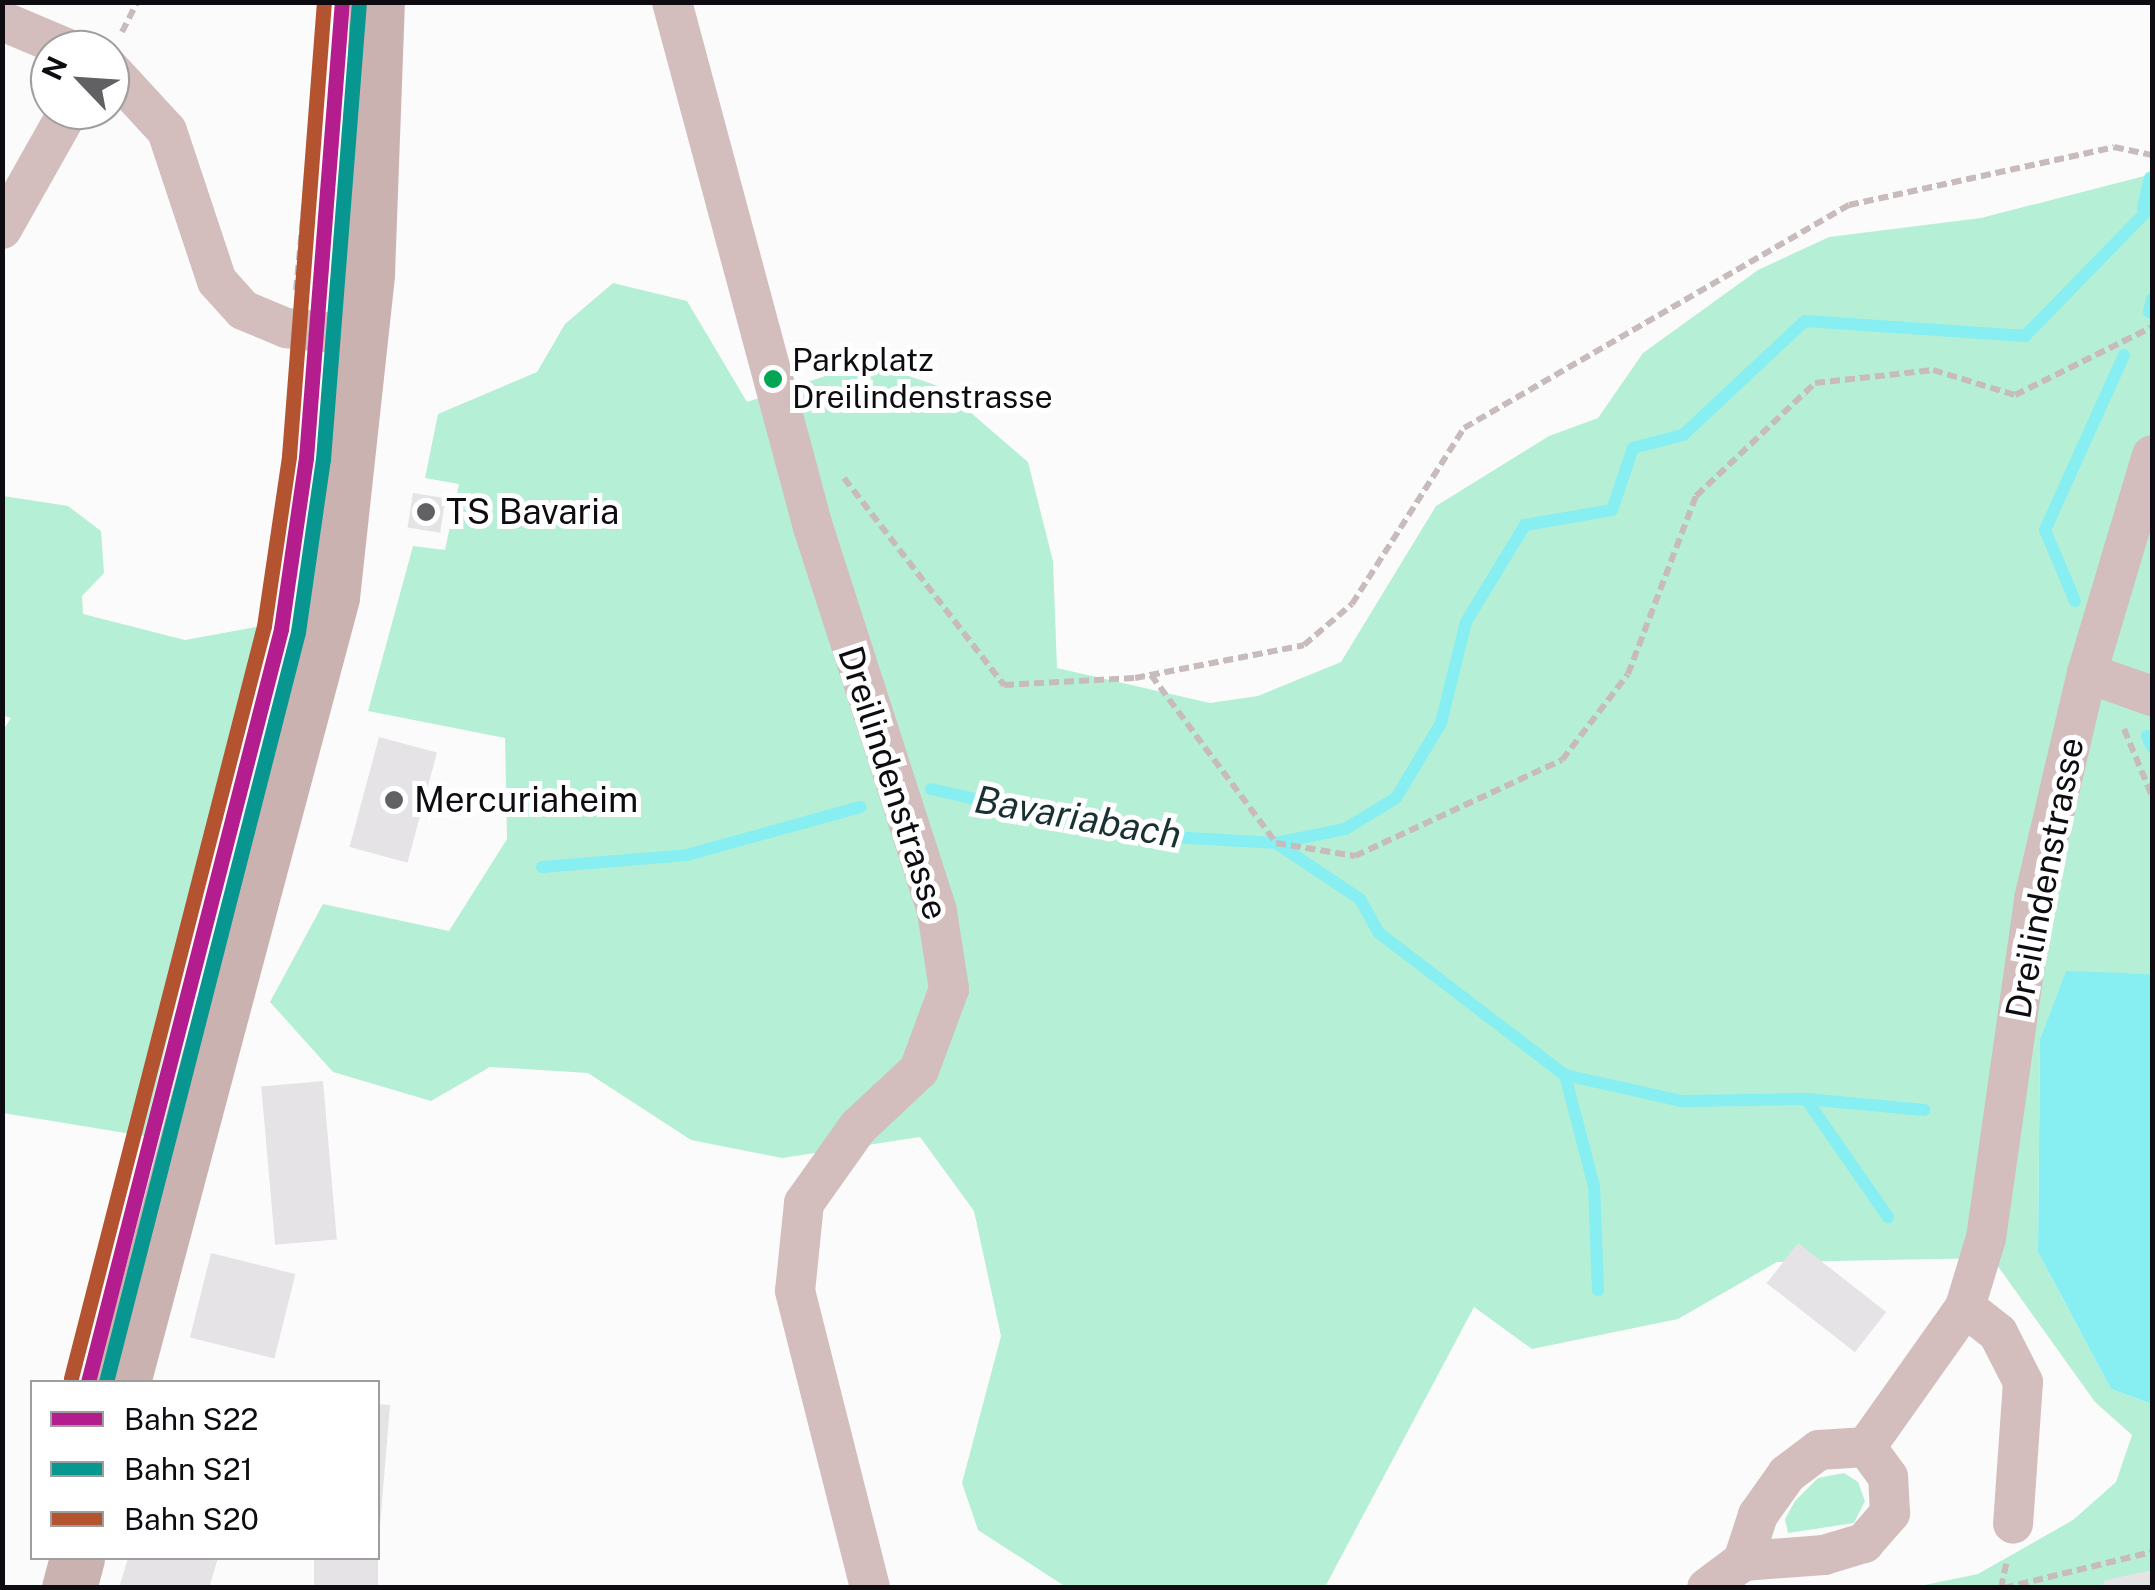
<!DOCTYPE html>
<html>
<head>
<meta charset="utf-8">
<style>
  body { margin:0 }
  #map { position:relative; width:2155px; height:1590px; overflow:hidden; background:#fcfbfc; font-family:"Public Sans",sans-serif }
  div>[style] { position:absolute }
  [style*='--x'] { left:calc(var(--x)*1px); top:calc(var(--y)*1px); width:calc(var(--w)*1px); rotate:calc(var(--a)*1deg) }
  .green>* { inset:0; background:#b5efd6 }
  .water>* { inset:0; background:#87eef2 }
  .stream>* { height:12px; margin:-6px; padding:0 6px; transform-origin:6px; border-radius:6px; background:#87eef2 }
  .building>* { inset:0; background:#e5e3e6; transform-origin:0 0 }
  .path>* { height:6px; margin-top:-3px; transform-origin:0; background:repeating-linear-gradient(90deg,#c8bbbb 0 10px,transparent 0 15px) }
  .minor>* { height:40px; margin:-20px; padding:0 20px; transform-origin:20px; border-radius:20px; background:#d3bebd }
  .secondary>* { height:55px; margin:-27.5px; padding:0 27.5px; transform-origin:27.5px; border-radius:27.5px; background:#cab2b1 }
  .rail-1>* { height:15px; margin:-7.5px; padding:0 7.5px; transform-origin:7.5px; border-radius:7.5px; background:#b41d8e }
  .rail-2>* { height:15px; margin:-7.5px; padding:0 7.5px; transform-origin:7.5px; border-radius:7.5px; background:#089690 }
  .rail-3>* { height:15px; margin:-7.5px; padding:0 7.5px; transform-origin:7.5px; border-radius:7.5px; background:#b4532f }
  .dots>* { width:28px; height:28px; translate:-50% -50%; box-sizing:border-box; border:5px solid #fff; border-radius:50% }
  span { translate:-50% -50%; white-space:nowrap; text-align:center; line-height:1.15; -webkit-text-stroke:10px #fff; paint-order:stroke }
  .bus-label { font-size:32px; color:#0e0c10 }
  .left { translate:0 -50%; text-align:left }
  .poi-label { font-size:35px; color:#0e0c10 }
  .street-label { font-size:35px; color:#0e0c10 }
  .water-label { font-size:38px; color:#193132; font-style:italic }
  .frame { position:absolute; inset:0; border:5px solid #0e0c10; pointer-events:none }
  .legend { position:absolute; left:30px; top:1380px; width:350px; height:180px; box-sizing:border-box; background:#fff; border:2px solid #9f9e9f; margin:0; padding:12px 18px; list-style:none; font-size:30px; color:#0e0c10 }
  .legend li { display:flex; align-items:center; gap:20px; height:50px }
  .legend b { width:50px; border:2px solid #9f9e9f }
  .north { position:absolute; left:30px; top:30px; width:100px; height:100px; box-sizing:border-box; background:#fff; border:2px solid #9f9e9f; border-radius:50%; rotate:295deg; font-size:28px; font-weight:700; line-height:40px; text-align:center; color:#0e0c10 }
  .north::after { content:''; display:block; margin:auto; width:35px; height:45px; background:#616063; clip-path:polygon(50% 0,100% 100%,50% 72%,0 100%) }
</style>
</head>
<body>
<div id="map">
  <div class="green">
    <div style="clip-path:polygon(2152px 174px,2152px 974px,2066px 972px,2040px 1039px,2038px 1252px,2111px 1389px,2152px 1404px,2152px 1587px,1915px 1587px,1978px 1574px,2073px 1520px,2116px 1482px,2132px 1435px,2095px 1402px,1992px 1258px,1777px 1262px,1678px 1319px,1532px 1349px,1474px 1307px,1325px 1587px,1066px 1587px,978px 1530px,962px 1483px,1001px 1336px,974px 1211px,920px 1137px,782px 1158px,691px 1140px,588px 1073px,490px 1067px,431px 1101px,333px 1072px,270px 1002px,323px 904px,449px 931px,507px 839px,505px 738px,368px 711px,413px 546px,445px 550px,459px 484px,425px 478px,438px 414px,537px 372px,565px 324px,613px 283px,687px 301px,747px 402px,868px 362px,941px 387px,1028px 462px,1053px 561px,1057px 668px,1210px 703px,1258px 696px,1341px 662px,1436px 506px,1549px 436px,1598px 418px,1643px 353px,1758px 270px,1829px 237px,1981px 218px)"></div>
    <div style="clip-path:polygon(3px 496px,68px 506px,101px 531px,104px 573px,82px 596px,83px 614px,185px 640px,267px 625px,144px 1136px,3px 1113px,2px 732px,11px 718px,2px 715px)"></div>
    <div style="clip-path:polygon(1844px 1473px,1858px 1482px,1865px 1501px,1854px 1523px,1788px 1533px,1785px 1519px,1795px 1501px,1818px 1478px)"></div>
  </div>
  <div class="water">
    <div style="clip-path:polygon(2066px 971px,2152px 974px,2152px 1404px,2111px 1389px,2038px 1252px,2040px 1039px)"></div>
  </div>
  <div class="stream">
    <div style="--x:2143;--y:208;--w:31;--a:-77"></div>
    <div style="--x:2149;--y:312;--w:13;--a:-77"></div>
    <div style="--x:2075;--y:601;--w:77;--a:-112.9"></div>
    <div style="--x:2045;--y:530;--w:192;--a:-65.7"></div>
    <div style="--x:2147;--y:736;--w:12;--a:66"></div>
    <div style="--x:931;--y:789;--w:209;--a:12.7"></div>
    <div style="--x:1135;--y:835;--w:141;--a:3.2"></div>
    <div style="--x:1276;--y:843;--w:70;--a:-11.5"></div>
    <div style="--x:1345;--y:829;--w:60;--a:-31.3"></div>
    <div style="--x:1396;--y:798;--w:87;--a:-59"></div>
    <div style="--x:1441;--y:723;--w:104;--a:-76.1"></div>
    <div style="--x:1466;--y:622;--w:114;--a:-58.7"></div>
    <div style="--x:1525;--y:525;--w:88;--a:-9.8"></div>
    <div style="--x:1612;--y:510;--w:65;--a:-71.3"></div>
    <div style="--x:1633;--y:448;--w:52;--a:-14.6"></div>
    <div style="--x:1683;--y:435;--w:167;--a:-43.1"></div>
    <div style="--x:1805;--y:321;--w:221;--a:3.9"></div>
    <div style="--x:2025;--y:336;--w:182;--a:-45.7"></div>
    <div style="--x:1276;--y:843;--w:101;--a:33.7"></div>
    <div style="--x:1360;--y:899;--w:39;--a:61"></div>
    <div style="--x:1379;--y:933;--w:234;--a:37.4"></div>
    <div style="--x:1565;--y:1075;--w:119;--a:12.6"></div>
    <div style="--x:1681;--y:1101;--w:125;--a:-0.9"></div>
    <div style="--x:1806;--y:1099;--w:119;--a:5.3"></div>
    <div style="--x:542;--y:867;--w:145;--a:-4.7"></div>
    <div style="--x:687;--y:855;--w:180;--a:-15.5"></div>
    <div style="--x:1565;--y:1075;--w:115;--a:75.4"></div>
    <div style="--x:1594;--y:1186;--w:104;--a:87.8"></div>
    <div style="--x:1806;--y:1099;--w:144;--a:55.2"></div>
  </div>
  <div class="building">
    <div style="left:413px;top:493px;width:33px;height:35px;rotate:9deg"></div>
    <div style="left:379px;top:737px;width:60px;height:114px;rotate:15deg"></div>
    <div style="left:323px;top:1081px;width:159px;height:62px;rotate:85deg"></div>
    <div style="left:1798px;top:1243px;width:112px;height:51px;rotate:38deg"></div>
    <div style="left:211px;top:1253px;width:87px;height:87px;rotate:14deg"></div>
    <div style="clip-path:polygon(378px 1404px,390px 1405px,380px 1527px,378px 1527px)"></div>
    <div style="clip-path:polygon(128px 1558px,218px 1558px,209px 1588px,119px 1588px)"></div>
    <div style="left:314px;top:1558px;width:64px;height:30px"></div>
    <div style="clip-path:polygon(2152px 1570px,2152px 1588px,2099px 1588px,2106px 1580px)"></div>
  </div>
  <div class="path">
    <div style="--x:122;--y:32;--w:34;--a:-63"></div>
    <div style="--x:296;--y:290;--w:289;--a:-84.4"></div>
    <div style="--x:844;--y:478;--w:262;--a:52.3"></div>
    <div style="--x:1004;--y:685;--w:131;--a:-3.1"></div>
    <div style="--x:1135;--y:678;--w:172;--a:-11"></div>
    <div style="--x:1304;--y:645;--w:63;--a:-40.5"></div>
    <div style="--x:1352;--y:604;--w:209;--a:-57.5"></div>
    <div style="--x:1464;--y:428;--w:445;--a:-30.1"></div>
    <div style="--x:1849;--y:205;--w:271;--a:-12.3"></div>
    <div style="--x:2114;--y:147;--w:39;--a:12"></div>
    <div style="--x:1151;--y:675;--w:209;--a:53.3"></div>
    <div style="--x:1276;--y:843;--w:80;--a:9.3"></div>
    <div style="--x:1355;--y:856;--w:228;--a:-24.9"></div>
    <div style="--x:1562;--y:760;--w:108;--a:-52.5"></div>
    <div style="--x:1628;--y:674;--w:191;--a:-69.1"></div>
    <div style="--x:1696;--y:496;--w:164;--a:-43.5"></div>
    <div style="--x:1815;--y:383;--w:119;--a:-6.3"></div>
    <div style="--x:1933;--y:370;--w:86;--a:17"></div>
    <div style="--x:2015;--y:395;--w:153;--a:-26.4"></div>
    <div style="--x:2124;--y:729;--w:73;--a:67.3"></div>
    <div style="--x:2001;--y:1588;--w:25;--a:-78"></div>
    <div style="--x:2004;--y:1588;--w:152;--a:-13.7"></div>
  </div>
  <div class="minor">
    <div style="--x:672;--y:2;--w:544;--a:74.97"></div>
    <div style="--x:813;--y:527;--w:404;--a:72.1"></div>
    <div style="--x:937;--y:912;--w:78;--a:81.1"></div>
    <div style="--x:949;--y:989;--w:86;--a:110.3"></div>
    <div style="--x:919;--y:1070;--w:83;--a:136.9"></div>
    <div style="--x:858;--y:1127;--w:93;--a:125.4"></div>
    <div style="--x:804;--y:1203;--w:88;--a:95.8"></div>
    <div style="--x:795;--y:1291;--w:306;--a:75.8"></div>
    <div style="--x:2;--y:21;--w:75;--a:22.8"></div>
    <div style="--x:110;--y:69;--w:84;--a:47.4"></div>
    <div style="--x:167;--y:131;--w:158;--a:71.6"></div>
    <div style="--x:217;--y:281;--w:39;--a:48"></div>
    <div style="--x:243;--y:310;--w:47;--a:22.7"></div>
    <div style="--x:286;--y:328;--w:76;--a:6"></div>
    <div style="--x:2;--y:229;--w:137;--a:-60.6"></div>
    <div style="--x:2087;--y:673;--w:69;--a:19.5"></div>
    <div style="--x:1965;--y:1307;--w:42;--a:38.2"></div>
    <div style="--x:1998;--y:1333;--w:55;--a:63"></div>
    <div style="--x:2023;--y:1382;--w:142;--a:94"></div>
    <div style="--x:1866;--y:1447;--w:171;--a:-54.7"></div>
    <div style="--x:1965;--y:1307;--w:72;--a:-73.1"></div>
    <div style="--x:1986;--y:1238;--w:342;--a:-81.9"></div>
    <div style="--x:2034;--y:899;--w:232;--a:-76.8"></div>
    <div style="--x:2087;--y:673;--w:227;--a:-73.4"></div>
    <div style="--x:1743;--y:1561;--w:48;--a:-71.9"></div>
    <div style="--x:1758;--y:1515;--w:50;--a:-54.7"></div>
    <div style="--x:1787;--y:1474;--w:40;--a:-37"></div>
    <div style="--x:1819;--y:1450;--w:47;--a:-3.7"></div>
    <div style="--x:1707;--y:1588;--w:45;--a:-36.9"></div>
    <div style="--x:1743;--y:1561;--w:81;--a:-4.2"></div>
    <div style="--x:1824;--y:1555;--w:42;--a:-16.7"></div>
    <div style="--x:1864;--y:1543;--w:40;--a:-49"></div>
    <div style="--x:1890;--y:1513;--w:36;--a:-93"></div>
    <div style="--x:1888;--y:1477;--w:37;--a:-126"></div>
  </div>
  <div class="secondary">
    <div style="--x:123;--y:1382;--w:812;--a:-75.09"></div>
    <div style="--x:332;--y:597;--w:326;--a:-83.8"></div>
    <div style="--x:367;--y:273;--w:271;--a:-87.9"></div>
    <div style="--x:69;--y:1588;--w:31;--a:-75"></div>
  </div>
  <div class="rail-1">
    <div style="--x:88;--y:1382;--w:777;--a:-75.62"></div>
    <div style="--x:281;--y:629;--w:173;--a:-81.7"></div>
    <div style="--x:306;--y:458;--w:457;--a:-85.5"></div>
  </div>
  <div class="rail-2">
    <div style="--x:106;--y:1382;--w:774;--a:-75.64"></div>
    <div style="--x:298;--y:632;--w:175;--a:-81.8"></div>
    <div style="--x:323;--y:459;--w:457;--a:-85.5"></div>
  </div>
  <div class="rail-3">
    <div style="--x:71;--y:1378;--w:776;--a:-75.61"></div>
    <div style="--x:264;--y:626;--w:172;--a:-81.6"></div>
    <div style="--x:289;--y:456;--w:455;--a:-85.6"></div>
  </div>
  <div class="dots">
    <div style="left:773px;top:379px;background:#00a651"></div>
    <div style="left:426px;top:512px;background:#616063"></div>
    <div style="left:394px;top:800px;background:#616063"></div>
  </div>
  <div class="bus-label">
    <span class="left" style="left:792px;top:379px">Parkplatz<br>Dreilindenstrasse</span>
  </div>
  <div class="poi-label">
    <span class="left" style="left:446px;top:512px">TS Bavaria</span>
    <span class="left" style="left:414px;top:800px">Mercuriaheim</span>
  </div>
  <div class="street-label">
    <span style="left:893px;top:783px;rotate:72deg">Dreilindenstrasse</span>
    <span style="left:2045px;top:878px;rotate:-79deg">Dreilindenstrasse</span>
  </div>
  <div class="water-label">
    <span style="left:1078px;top:817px;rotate:10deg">Bavariabach</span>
  </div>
  <div class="frame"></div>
  <ul class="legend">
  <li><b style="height:12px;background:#b41d8e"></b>Bahn S22</li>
  <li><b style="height:12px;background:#089690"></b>Bahn S21</li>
  <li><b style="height:12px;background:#b4532f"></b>Bahn S20</li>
  </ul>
  <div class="north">N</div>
</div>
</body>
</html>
